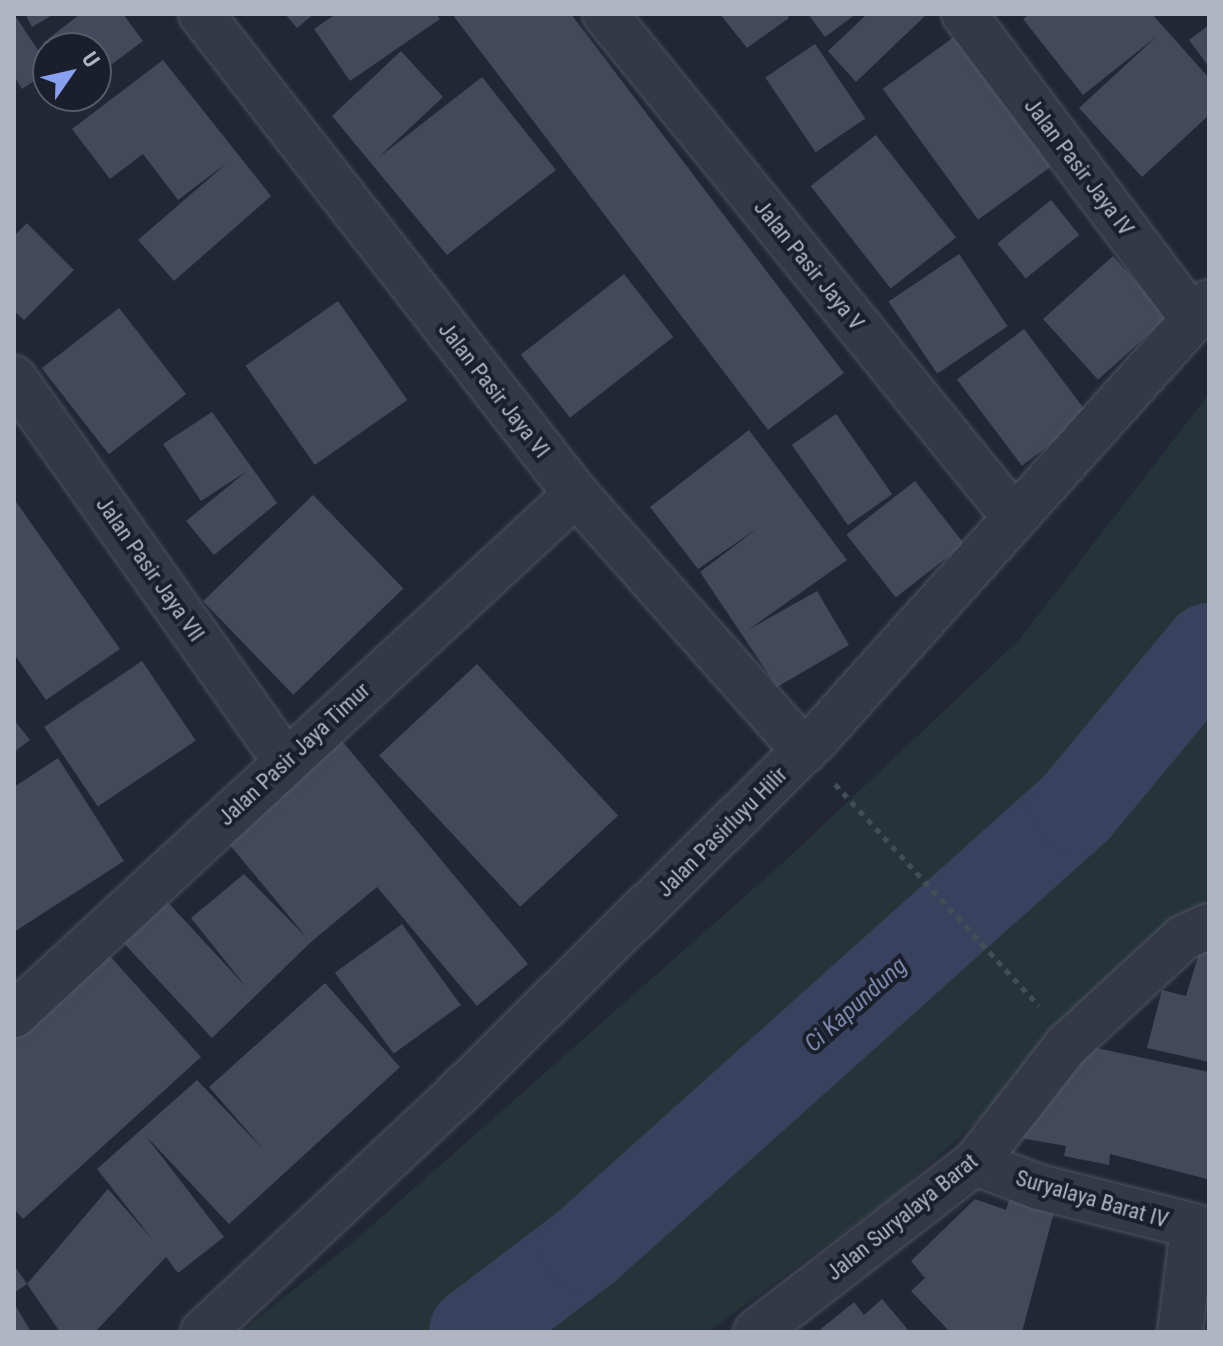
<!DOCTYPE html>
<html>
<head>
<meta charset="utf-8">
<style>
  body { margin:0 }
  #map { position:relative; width:1223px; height:1346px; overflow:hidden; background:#222736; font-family:"Roboto Condensed",sans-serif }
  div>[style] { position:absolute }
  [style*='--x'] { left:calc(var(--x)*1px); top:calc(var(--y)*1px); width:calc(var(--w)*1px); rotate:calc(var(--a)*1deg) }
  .green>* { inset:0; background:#253438 }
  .river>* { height:90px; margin:-45px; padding:0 45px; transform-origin:45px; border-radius:45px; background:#38425e }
  .building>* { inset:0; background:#43495b; transform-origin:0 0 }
  .path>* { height:5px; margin-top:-2.5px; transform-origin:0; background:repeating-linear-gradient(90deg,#414f55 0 6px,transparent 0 12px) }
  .roads { filter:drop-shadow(0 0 2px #505461) drop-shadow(0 0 2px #505461) }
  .street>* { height:44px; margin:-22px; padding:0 22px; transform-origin:22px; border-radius:22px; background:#353947 }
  span { translate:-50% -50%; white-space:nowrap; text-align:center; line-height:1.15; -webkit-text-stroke:8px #1b1f2b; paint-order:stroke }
  .street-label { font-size:22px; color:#b0b4c3 }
  .water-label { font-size:24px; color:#7a86aa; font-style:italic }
  .frame { position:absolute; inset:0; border:16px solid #b0b4c3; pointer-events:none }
  .north { position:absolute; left:32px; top:32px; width:80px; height:80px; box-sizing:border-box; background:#1b1f2b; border:2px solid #575b68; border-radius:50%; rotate:56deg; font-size:22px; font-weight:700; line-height:32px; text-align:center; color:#b0b4c3 }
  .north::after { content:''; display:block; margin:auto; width:28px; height:36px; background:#899fef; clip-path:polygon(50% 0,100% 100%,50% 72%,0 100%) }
</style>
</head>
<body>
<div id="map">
  <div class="green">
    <div style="clip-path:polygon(1209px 394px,1209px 898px,1093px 995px,985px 1114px,895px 1195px,708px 1332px,240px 1332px,351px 1244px,786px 860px,1019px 640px)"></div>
  </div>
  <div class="river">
    <div style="--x:474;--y:1332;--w:141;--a:-37.2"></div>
    <div style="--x:586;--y:1247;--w:658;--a:-41.86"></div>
    <div style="--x:1076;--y:808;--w:208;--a:-50.3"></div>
  </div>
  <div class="building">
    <div style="clip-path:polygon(14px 14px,48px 65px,48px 72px,22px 89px,14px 76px)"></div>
    <div style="clip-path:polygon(25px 14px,54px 14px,32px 27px)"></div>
    <div style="clip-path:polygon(80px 14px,123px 14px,143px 41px,96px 76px,96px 48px,47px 48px,43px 43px)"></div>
    <div style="clip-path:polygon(285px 14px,314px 14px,297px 28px)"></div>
    <div style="clip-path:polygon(336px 14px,436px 14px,440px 19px,350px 81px,314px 29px)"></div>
    <div style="clip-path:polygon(452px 14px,571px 14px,844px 373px,768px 430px)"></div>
    <div style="clip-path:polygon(720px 14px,787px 14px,789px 18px,747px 48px)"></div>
    <div style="clip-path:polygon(808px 14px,856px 14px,825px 37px)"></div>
    <div style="clip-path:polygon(867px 14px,927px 14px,856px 82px,828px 51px)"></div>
    <div style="clip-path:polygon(1030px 14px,1152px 14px,1209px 78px,1209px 115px,1142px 177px,1079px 108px,1157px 36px,1083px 95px,1023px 19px)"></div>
    <div style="clip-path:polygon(1209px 25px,1209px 67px,1189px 40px)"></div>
    <div style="left:958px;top:34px;width:162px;height:93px;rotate:54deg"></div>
    <div style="left:815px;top:44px;width:90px;height:60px;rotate:56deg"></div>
    <div style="clip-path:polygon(401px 51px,443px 97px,378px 158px,482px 77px,556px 170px,447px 255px,332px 116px)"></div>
    <div style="clip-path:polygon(163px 60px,271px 196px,174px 281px,138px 240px,227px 163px,178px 200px,143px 154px,110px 179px,72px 129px)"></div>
    <div style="left:876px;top:135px;width:130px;height:83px;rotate:52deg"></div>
    <div style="left:1051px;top:200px;width:45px;height:69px;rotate:51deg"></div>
    <div style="clip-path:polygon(27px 223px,74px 270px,24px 320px,14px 311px,14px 236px)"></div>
    <div style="left:959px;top:254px;width:87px;height:85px;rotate:56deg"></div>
    <div style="left:1113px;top:256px;width:82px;height:94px;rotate:48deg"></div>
    <div style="left:624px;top:274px;width:80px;height:131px;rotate:52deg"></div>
    <div style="left:338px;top:301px;width:121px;height:113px;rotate:55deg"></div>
    <div style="left:119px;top:308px;width:109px;height:98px;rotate:52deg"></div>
    <div style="left:1024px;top:329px;width:108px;height:84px;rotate:53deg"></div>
    <div style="clip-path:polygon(212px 412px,277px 503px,214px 555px,186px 521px,247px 471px,201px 501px,163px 444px)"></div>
    <div style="left:836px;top:414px;width:98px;height:54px;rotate:55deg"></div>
    <div style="clip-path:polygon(749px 430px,847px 560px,748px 630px,817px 591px,849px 645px,777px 687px,700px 572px,758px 528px,698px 569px,650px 507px)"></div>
    <div style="left:915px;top:481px;width:80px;height:87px;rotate:52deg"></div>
    <div style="left:313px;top:495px;width:130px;height:153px;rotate:46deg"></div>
    <div style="clip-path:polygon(14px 499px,120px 649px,46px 700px,14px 654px)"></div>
    <div style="left:142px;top:661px;width:96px;height:118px;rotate:56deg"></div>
    <div style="left:477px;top:664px;width:207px;height:134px;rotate:47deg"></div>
    <div style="clip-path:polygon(14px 720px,30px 740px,14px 752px)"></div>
    <div style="clip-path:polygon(342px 741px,528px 964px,477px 1006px,377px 887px,311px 942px,212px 1038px,119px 938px,163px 897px,247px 988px,191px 918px,244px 874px,307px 938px,225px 839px)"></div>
    <div style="clip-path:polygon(58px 758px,124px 861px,14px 932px,14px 787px)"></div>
    <div style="left:402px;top:924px;width:100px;height:83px;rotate:54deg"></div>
    <div style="clip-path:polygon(1200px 950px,1209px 952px,1209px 1062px,1147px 1048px,1162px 990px,1186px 996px)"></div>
    <div style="clip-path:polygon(108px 954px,201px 1057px,23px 1219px,14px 1209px,14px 1039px)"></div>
    <div style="clip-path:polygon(325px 983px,400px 1067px,229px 1224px,145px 1135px,224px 1237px,178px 1273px,166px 1257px,95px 1332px,60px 1332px,27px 1284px,108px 1189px,153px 1240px,97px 1169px,197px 1080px,264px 1150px,209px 1087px)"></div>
    <div style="clip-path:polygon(1092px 1047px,1209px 1072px,1207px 1179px,1110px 1154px,1109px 1165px,1064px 1156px,1066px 1146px,1020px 1138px)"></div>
    <div style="clip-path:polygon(1011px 1194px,1054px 1212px,1022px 1332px,950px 1332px,911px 1291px,925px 1278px,911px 1261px,975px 1199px,1006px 1210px)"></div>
    <div style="clip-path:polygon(14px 1265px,27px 1284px,14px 1293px)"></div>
    <div style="clip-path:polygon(882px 1299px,910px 1332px,817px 1332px,854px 1302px,864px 1315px)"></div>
    <div style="clip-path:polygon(14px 1303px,31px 1332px,14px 1332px)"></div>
  </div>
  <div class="path">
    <div style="--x:835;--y:784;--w:301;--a:47.4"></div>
  </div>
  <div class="roads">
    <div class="street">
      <div style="--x:201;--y:14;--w:609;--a:52"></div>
      <div style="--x:576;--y:494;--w:344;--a:48.4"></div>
      <div style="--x:605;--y:14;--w:648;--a:50.88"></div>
      <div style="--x:964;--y:14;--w:383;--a:53.1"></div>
      <div style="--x:14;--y:378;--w:469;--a:54.7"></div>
      <div style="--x:14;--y:1015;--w:766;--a:-42.83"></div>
      <div style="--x:975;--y:1163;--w:68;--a:20.6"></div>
      <div style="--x:1039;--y:1187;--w:175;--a:14.2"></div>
      <div style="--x:203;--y:1332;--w:349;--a:-43.1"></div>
      <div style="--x:458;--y:1093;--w:508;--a:-44.68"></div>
      <div style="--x:819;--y:736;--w:583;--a:-48.06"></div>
      <div style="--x:756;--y:1332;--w:277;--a:-37.7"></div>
      <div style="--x:975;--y:1163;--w:150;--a:-52.1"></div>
      <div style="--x:1067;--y:1045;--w:158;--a:-42.7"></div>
      <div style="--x:1183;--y:938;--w:29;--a:-25"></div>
      <div style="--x:1180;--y:1332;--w:105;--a:-82.9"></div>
    </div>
  </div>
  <div class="street-label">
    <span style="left:1079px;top:167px;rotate:53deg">Jalan Pasir Jaya IV</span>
    <span style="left:809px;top:265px;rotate:51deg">Jalan Pasir Jaya V</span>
    <span style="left:494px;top:390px;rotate:52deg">Jalan Pasir Jaya Vl</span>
    <span style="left:150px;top:569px;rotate:55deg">Jalan Pasir Jaya Vll</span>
    <span style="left:294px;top:754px;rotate:-43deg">Jalan Pasir Jaya Timur</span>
    <span style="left:722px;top:832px;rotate:-45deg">Jalan Pasirluyu Hilir</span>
    <span style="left:1092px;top:1199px;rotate:16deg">Suryalaya Barat IV</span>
    <span style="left:902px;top:1217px;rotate:-39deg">Jalan Suryalaya Barat</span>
  </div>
  <div class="water-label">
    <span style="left:856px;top:1005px;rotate:-42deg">Ci Kapundung</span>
  </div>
  <div class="frame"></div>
  <div class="north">U</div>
</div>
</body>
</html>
